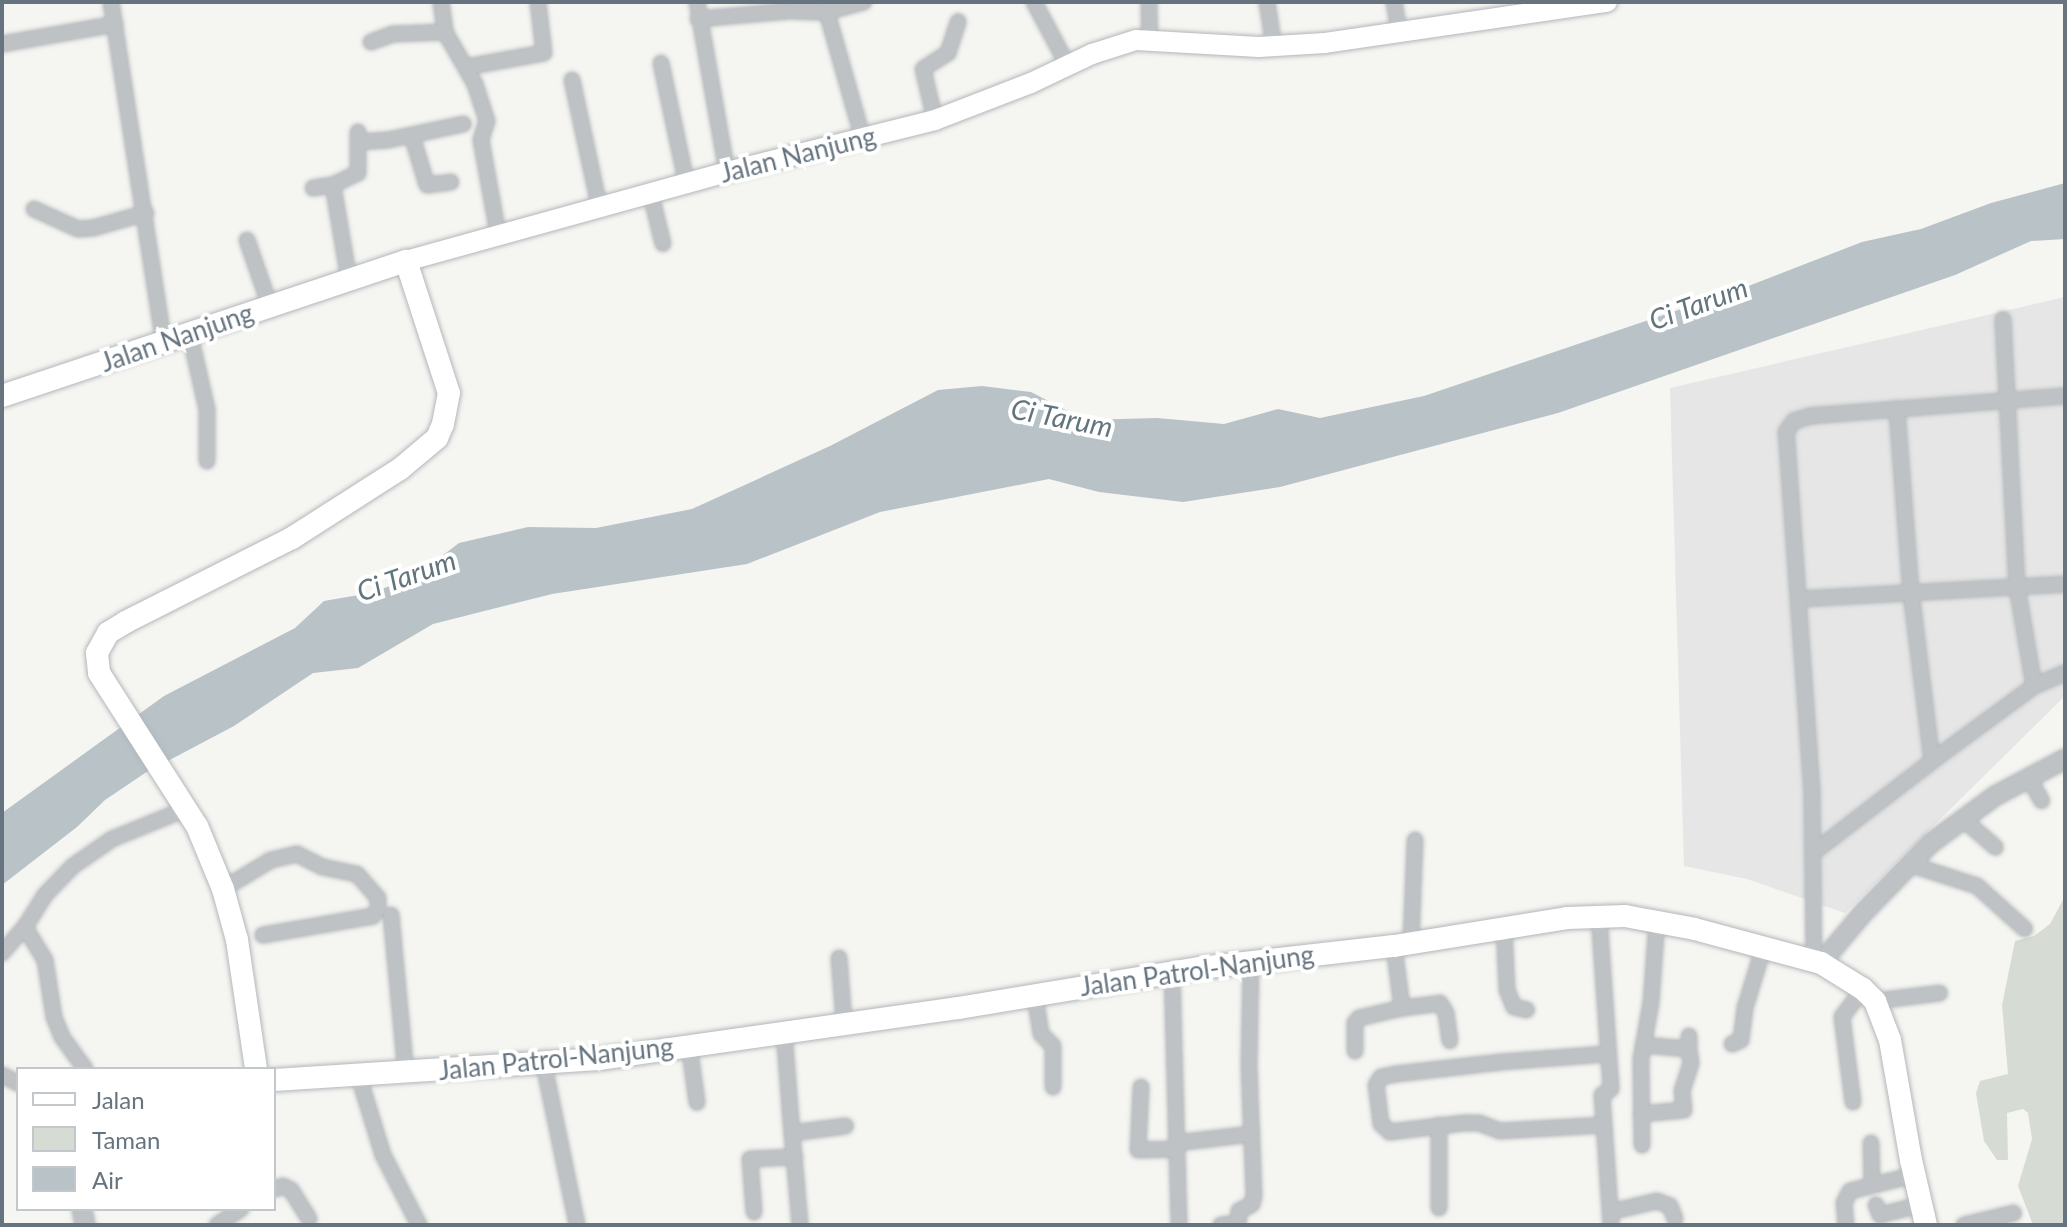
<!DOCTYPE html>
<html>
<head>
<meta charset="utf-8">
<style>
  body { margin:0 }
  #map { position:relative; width:2067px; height:1227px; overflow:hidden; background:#f5f5f1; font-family:Lato,sans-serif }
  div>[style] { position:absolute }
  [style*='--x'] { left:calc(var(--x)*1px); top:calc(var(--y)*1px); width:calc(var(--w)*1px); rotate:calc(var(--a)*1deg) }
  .built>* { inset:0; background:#e5e6e5 }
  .green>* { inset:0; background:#d6dbd3 }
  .water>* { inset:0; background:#b8c2c7 }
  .roads { filter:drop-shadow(0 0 2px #b3b7bb) drop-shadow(0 0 2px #b3b7bb) }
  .minor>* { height:14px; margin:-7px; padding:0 7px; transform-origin:7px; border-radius:7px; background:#bec2c5 }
  .tertiary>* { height:18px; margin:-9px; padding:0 9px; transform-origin:9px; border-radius:9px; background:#bec2c5 }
  .secondary>* { height:20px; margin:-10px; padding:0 10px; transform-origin:10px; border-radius:10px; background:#fff }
  .primary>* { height:22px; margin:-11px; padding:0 11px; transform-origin:11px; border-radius:11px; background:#fff }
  span { translate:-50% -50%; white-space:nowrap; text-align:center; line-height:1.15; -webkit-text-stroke:8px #fff; paint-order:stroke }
  .street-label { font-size:26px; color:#667480 }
  .water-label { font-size:28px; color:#62757d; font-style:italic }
  .frame { position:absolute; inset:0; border:4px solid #667480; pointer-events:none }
  .legend { position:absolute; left:16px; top:1067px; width:260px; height:144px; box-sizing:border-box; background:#fff; border:2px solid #c2c7cc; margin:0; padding:10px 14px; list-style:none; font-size:24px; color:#667480 }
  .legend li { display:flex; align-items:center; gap:16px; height:40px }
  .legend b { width:40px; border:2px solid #c2c7cc }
</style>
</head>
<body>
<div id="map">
  <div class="built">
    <div style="clip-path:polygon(2065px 297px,2065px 696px,1845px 913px,1747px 879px,1684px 866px,1670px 388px)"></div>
  </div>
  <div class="green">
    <div style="clip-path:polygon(2065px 896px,2065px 1225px,2033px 1225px,2018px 1186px,2032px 1139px,2028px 1113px,2023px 1109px,2007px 1113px,2008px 1160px,1997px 1160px,1984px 1141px,1976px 1093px,1980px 1081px,2008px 1074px,2002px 1005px,2015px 941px,2034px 936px,2050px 924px)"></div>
  </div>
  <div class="water">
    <div style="clip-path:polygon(2065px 183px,2065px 239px,2031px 241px,1955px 275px,1558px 413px,1280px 487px,1183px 502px,1099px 492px,1049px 479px,880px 512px,747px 564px,552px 594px,433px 624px,358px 668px,313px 673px,234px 726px,145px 773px,105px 800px,77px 827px,2px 885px,2px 813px,164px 696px,295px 628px,324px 601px,370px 593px,413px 578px,459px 543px,528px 527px,596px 528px,692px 509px,830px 446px,938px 390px,982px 386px,1031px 392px,1085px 420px,1157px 418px,1224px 424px,1278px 409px,1320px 418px,1424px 396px,1746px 287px,1862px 242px,1921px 229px,1991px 203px)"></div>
  </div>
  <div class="roads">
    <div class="minor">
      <div style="--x:111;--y:2;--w:345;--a:81.2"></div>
      <div style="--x:441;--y:2;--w:30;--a:82"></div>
      <div style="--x:445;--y:32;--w:60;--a:60"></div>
      <div style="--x:475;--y:84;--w:39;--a:72"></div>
      <div style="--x:487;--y:121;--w:20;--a:108"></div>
      <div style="--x:481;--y:140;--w:96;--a:79.7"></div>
      <div style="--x:697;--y:2;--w:173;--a:80"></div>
      <div style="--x:824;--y:2;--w:142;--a:74.1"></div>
      <div style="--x:1034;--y:2;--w:72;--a:62"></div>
      <div style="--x:1149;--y:2;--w:39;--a:89"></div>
      <div style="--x:1267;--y:2;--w:46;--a:81.2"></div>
      <div style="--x:1394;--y:2;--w:29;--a:80"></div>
      <div style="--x:698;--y:19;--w:91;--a:-5"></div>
      <div style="--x:789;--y:11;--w:37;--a:2"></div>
      <div style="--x:826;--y:12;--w:39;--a:-15"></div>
      <div style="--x:371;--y:42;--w:23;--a:-20"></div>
      <div style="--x:393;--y:34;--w:52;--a:-2.2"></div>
      <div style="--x:2;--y:44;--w:115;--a:-10"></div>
      <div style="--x:661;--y:63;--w:125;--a:78"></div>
      <div style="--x:466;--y:67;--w:79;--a:-10.2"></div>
      <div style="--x:544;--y:53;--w:51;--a:-96.7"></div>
      <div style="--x:572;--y:80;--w:133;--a:77.8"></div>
      <div style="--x:935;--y:120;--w:52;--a:-103.2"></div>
      <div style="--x:923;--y:69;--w:30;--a:-33"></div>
      <div style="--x:948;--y:53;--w:33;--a:-72"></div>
      <div style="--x:412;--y:136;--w:51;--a:73"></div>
      <div style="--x:427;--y:185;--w:24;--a:-7"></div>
      <div style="--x:358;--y:142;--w:30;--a:-4"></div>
      <div style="--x:388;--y:140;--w:77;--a:-12"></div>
      <div style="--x:313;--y:188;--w:20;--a:-9"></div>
      <div style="--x:651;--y:195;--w:50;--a:76.2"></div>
      <div style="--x:34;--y:209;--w:48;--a:24.4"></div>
      <div style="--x:78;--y:229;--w:15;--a:-4"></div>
      <div style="--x:93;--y:228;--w:55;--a:-15.8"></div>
      <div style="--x:247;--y:240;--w:70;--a:70.8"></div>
      <div style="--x:349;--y:280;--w:96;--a:-99.6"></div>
      <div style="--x:333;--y:185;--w:28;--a:-26"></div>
      <div style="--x:358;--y:173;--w:41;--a:-90"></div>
      <div style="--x:190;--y:335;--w:76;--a:77.1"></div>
      <div style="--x:207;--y:409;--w:52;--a:90"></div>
      <div style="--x:1798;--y:599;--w:267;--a:-3.2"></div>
      <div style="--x:2034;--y:686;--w:34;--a:-23"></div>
      <div style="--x:1932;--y:761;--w:127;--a:-36.3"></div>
      <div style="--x:2034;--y:686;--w:100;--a:-99.7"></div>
      <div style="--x:2017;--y:587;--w:268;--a:-93"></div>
      <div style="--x:2029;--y:778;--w:26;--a:61"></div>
      <div style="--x:1963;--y:819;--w:43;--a:41.2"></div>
      <div style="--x:1814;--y:852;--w:149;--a:-37.6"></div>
      <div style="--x:1932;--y:761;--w:169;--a:-97.1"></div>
      <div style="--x:1911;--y:593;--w:185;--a:-94.4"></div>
      <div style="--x:1912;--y:865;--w:68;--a:17.9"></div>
      <div style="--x:1977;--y:886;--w:64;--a:41.9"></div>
      <div style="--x:223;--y:889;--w:56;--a:-31.1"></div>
      <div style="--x:271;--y:860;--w:27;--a:-13"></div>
      <div style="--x:297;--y:854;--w:29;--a:27"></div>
      <div style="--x:323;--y:867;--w:35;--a:12"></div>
      <div style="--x:357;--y:874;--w:32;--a:49"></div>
      <div style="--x:378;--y:898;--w:11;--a:90"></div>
      <div style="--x:378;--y:909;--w:9;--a:126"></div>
      <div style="--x:373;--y:916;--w:112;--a:170.2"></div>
      <div style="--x:391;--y:915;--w:160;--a:84.6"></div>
      <div style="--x:1599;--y:916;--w:173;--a:86"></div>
      <div style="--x:1611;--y:1089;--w:11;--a:146"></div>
      <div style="--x:1602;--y:1095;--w:130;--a:86"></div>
      <div style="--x:25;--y:927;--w:39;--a:59"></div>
      <div style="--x:45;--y:960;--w:58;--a:81"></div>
      <div style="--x:54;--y:1017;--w:22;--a:68"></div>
      <div style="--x:62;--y:1037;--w:39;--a:54"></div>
      <div style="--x:1504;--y:928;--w:62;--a:87.2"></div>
      <div style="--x:1507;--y:990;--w:18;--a:68"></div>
      <div style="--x:1514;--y:1007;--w:13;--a:13"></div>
      <div style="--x:1411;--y:941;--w:101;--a:-87.7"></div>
      <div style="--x:1394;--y:946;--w:63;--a:82.6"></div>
      <div style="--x:1402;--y:1008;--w:38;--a:-7"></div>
      <div style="--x:1440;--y:1003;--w:12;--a:59"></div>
      <div style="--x:1446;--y:1013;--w:28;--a:82"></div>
      <div style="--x:2;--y:953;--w:35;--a:-49"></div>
      <div style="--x:25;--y:927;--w:38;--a:-58"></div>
      <div style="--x:45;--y:895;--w:40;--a:-46"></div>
      <div style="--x:73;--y:866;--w:47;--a:-34.7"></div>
      <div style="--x:112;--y:839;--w:80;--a:-22.1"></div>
      <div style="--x:839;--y:958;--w:64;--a:85.5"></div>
      <div style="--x:1814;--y:961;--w:169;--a:-90.7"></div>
      <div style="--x:1812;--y:792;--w:361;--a:-94.1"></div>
      <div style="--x:1786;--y:432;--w:14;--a:-54"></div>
      <div style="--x:1794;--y:421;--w:17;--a:-17"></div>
      <div style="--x:1810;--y:416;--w:256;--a:-4.5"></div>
      <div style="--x:1172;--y:973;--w:252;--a:88.4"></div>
      <div style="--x:1035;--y:996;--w:38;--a:81"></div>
      <div style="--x:1041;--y:1034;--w:17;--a:45"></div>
      <div style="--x:1053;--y:1046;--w:41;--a:90"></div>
      <div style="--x:1875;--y:1001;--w:65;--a:-7"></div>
      <div style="--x:784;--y:1032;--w:101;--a:85.5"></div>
      <div style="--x:792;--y:1133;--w:54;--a:-7.4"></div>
      <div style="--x:1732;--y:1044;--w:10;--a:-24"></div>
      <div style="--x:1741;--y:1040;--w:32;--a:-83"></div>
      <div style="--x:1745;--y:1008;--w:65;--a:-73"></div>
      <div style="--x:689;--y:1045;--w:58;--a:82"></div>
      <div style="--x:1643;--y:1045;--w:46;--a:5"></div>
      <div style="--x:1689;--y:1049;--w:13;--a:-90"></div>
      <div style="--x:1355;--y:1051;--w:28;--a:-90"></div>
      <div style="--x:1355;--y:1023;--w:6;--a:-51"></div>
      <div style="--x:1359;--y:1018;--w:44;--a:-13.1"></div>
      <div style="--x:544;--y:1065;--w:163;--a:78.3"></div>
      <div style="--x:2;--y:1075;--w:18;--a:27"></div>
      <div style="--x:359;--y:1077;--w:82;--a:72.9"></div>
      <div style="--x:383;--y:1155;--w:79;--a:62.8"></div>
      <div style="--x:1141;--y:1087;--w:63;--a:92.7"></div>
      <div style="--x:1138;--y:1150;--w:39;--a:-1"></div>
      <div style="--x:1853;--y:1102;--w:86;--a:-97.4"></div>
      <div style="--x:1842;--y:1017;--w:35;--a:-53"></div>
      <div style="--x:1641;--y:1114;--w:43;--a:-5.3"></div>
      <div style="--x:1684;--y:1110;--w:19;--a:-96"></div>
      <div style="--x:1682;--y:1091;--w:29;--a:-72"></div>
      <div style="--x:1691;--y:1063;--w:14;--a:-98"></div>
      <div style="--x:1439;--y:1125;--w:83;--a:90"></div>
      <div style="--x:1604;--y:1125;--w:104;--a:176.7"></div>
      <div style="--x:1500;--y:1131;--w:22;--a:-159"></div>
      <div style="--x:1479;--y:1123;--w:15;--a:180"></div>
      <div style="--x:1464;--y:1123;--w:75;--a:173.1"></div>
      <div style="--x:1390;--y:1132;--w:12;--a:-138"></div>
      <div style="--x:1381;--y:1124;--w:39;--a:-97"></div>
      <div style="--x:1376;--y:1085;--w:9;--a:-58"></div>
      <div style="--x:1381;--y:1077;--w:15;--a:-11"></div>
      <div style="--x:1396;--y:1074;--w:106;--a:-6.5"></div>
      <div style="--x:1501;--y:1062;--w:106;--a:-4.3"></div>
      <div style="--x:792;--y:1133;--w:92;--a:85"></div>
      <div style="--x:1176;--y:1143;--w:76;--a:-6.8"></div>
      <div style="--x:1871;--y:1143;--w:40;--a:88.6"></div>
      <div style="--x:1642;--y:1145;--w:86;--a:-90.7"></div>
      <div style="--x:1641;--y:1059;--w:58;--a:-80"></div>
      <div style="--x:1651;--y:1002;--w:81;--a:-85.8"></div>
      <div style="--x:274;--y:1189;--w:9;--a:-18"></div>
      <div style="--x:283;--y:1186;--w:9;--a:27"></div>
      <div style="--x:291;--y:1190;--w:34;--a:58"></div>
      <div style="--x:1876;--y:1205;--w:11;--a:68"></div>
      <div style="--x:1880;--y:1215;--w:41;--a:-14"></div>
      <div style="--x:754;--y:1212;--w:53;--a:-94.3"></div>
      <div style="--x:750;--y:1159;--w:45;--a:-2.5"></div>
      <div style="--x:1610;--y:1212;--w:48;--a:-13.2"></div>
      <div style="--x:1657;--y:1201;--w:14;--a:21"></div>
      <div style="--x:1670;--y:1206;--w:14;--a:69"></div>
      <div style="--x:217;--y:1225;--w:29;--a:-34"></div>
      <div style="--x:1221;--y:1225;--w:17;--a:-7"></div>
      <div style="--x:1238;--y:1225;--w:14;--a:-86"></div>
      <div style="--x:1239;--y:1211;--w:15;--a:-28"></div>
      <div style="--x:1252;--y:1204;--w:8;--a:-76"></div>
      <div style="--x:1254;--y:1196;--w:130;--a:-92.2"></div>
      <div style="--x:1249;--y:1066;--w:104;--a:-88.9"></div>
      <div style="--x:1846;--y:1225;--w:22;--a:-95"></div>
      <div style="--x:1844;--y:1203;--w:13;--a:-63"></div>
      <div style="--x:1850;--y:1191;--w:66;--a:-14"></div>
      <div style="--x:1964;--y:1225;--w:51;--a:-13.5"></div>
    </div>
    <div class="tertiary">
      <div style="--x:1821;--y:963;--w:68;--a:-49.8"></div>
      <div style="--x:1865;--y:911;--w:95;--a:-45.9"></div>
      <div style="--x:1931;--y:843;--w:79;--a:-36.3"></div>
      <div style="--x:1995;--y:796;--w:79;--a:-27.9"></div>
      <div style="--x:82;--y:1209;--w:16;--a:79"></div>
    </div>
    <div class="secondary">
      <div style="--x:406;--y:261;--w:333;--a:-15.5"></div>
      <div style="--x:727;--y:172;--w:214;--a:-14"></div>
      <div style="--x:935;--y:120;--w:103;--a:-21.1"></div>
      <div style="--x:1031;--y:83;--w:68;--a:-25.4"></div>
      <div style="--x:1092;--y:54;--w:46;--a:-17.7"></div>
      <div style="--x:1136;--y:40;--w:123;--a:3.3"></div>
      <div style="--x:1259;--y:47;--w:66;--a:-3.5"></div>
      <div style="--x:1325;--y:43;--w:285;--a:-8.3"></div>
    </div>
    <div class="primary">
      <div style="--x:2;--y:396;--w:426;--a:-18.5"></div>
      <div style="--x:406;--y:261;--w:139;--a:72"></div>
      <div style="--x:449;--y:393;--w:32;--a:101"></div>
      <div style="--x:443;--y:424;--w:15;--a:113"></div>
      <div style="--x:437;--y:438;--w:48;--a:140"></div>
      <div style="--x:400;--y:469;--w:128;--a:147.4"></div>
      <div style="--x:292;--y:538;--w:186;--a:153.2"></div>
      <div style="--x:126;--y:622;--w:21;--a:149"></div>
      <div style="--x:108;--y:633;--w:23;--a:119"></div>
      <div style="--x:97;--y:653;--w:20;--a:84"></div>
      <div style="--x:99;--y:673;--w:182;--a:57.4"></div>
      <div style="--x:197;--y:826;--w:68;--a:67.6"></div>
      <div style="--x:223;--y:889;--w:53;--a:74.6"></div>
      <div style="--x:237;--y:940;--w:130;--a:81.6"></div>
      <div style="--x:274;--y:1080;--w:326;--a:-3.7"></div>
      <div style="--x:599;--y:1059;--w:363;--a:-8.1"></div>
      <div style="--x:958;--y:1008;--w:245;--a:-9.4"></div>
      <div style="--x:1200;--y:968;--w:195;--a:-6.5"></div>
      <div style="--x:1394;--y:946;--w:175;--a:-9.2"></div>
      <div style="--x:1567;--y:918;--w:58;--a:-2"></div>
      <div style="--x:1625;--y:916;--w:71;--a:10.5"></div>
      <div style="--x:1695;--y:929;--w:131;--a:15.1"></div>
      <div style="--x:1821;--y:963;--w:49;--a:31.8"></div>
      <div style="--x:1863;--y:989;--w:17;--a:45"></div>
      <div style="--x:1875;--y:1001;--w:42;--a:69"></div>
      <div style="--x:1890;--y:1040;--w:122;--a:80.1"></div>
      <div style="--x:1911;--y:1160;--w:67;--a:77"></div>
    </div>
  </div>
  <div class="street-label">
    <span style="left:798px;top:155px;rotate:-14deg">Jalan Nanjung</span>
    <span style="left:177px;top:338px;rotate:-19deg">Jalan Nanjung</span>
    <span style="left:1197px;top:971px;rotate:-8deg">Jalan Patrol-Nanjung</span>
    <span style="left:556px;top:1059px;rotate:-6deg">Jalan Patrol-Nanjung</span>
  </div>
  <div class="water-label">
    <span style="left:1698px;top:303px;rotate:-20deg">Ci Tarum</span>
    <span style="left:1062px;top:417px;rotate:11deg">Ci Tarum</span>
    <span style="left:406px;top:575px;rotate:-19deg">Ci Tarum</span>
  </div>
  <div class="frame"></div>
  <ul class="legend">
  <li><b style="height:10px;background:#fff"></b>Jalan</li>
  <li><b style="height:22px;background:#d6dbd3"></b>Taman</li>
  <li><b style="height:22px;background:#b8c2c7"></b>Air</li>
  </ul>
</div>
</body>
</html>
